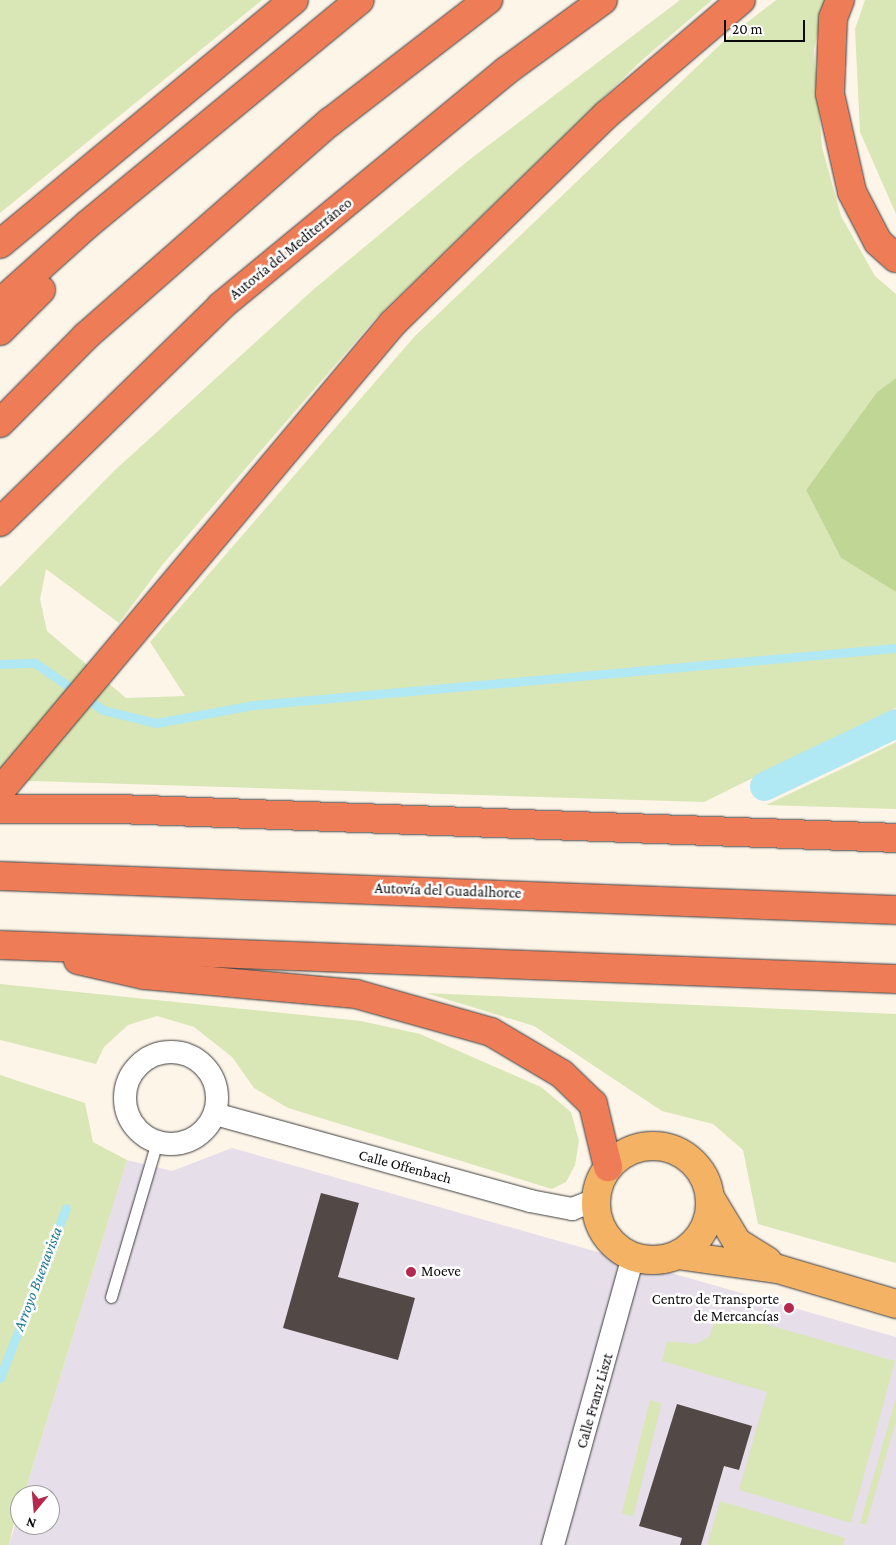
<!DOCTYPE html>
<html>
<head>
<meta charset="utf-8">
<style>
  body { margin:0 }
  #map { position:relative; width:896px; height:1545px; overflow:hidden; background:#fef5e9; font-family:"Crimson Pro",serif }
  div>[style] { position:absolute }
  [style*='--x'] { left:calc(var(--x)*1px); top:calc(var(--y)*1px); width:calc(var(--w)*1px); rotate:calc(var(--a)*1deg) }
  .industrial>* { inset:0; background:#e6dee9 }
  .green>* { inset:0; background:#d9e6b5; transform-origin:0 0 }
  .forest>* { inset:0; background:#c0d695 }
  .stream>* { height:9px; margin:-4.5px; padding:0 4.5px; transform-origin:4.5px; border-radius:4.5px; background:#b0e8f3 }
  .canal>* { height:29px; margin:-14.5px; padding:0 14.5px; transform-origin:14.5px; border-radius:14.5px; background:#b0e8f3 }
  .building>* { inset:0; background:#524947 }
  .roads { filter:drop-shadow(0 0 1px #3d3d3d) drop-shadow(0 0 1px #3d3d3d) }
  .service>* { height:11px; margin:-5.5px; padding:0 5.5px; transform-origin:5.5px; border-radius:5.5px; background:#fff }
  .minor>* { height:22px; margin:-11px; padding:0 11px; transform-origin:11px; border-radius:11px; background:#fff }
  .minor>.ring { margin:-11px; padding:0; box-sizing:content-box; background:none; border:22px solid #fff; border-radius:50% }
  .primary>* { height:28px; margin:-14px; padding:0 14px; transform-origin:14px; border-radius:14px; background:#f3b264 }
  .primary>.ring { margin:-14px; padding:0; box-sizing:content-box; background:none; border:28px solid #f3b264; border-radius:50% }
  .motorway>* { height:28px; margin:-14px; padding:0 14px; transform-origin:14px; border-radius:14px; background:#ee7c56 }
  .dots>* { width:14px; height:14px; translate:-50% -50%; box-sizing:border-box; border:2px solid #fff; border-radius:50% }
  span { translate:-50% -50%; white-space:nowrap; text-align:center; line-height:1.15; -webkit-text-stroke:5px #fff; paint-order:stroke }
  .street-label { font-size:15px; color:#0a0a0a }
  .poi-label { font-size:15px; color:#0a0a0a }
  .left { translate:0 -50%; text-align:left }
  .right { translate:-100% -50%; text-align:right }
  .water-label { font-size:16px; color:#1a7a96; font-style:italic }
  .north { position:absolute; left:10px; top:1485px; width:50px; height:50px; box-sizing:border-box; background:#fff; border:1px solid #9d9d9d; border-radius:50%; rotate:197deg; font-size:14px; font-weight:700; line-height:20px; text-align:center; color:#0a0a0a }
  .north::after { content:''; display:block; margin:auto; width:18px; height:22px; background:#b4294d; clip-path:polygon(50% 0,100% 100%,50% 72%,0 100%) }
  .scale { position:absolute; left:724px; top:20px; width:81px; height:22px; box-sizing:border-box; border:2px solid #0a0a0a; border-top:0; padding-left:6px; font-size:15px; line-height:18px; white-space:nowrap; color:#0a0a0a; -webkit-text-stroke:4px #fff; paint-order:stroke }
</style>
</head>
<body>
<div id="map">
  <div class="industrial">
    <div style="clip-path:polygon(232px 1148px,896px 1337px,896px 1545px,9px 1545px,20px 1508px,20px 1525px,50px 1525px,50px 1495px,24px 1495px,127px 1160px,172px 1171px)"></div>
  </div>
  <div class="green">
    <div style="clip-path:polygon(0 0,262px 0,0 213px)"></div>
    <div style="clip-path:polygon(680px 0,712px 0,640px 62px,375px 319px,163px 564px,119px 623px,46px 569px,40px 599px,47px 631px,126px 698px,185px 696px,150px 642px,414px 337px,726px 39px,776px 0,825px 0,814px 50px,822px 147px,841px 216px,875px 276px,896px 294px,896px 378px,877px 392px,806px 490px,841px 558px,896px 592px,896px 708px,704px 802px,0 780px,0 587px,114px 471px,314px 289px,469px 160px)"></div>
    <div style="clip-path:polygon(865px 0,896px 0,896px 214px,860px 132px,855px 29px)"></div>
    <div style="clip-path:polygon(896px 742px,896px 809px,766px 805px,850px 765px)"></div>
    <div style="clip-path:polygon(0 984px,361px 1021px,420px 1034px,541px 1087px,571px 1112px,579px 1141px,575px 1165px,566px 1182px,552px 1189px,288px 1108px,254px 1088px,232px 1057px,194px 1027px,157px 1016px,128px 1025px,104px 1047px,96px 1064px,0 1040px)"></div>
    <div style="clip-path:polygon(426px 993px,896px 1014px,896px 1263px,758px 1224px,743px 1150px,713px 1124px,662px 1111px,534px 1026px)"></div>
    <div style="clip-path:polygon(0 1075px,85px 1103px,93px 1142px,127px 1160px,24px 1495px,20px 1495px,9px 1545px,0 1545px)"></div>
    <div style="clip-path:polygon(719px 1311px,895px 1361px,851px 1523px,739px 1490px,767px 1392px,662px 1361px,667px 1341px,696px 1344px,709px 1337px)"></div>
    <div style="clip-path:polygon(896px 1398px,896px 1421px,866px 1525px,860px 1523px)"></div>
    <div style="left:650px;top:1400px;width:12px;height:117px;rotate:14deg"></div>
    <div style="clip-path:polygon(720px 1501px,845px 1538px,843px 1545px,707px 1545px)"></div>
  </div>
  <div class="forest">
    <div style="clip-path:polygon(896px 378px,896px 592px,841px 558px,806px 490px,877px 392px)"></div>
  </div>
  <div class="stream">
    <div style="--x:0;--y:664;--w:35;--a:-2"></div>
    <div style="--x:35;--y:663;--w:83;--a:34.7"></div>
    <div style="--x:103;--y:710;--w:55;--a:13.8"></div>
    <div style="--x:156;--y:723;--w:100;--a:-10.4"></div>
    <div style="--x:254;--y:705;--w:645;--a:-5.07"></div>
    <div style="--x:0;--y:1378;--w:182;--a:-68.8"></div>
  </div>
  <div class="canal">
    <div style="--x:764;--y:786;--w:146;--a:-25.5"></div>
  </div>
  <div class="building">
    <div style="clip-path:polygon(321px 1193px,359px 1203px,338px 1277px,415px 1298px,398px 1360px,283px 1328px)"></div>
    <div style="clip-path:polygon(677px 1404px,752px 1426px,739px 1470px,724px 1466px,701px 1545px,680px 1545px,682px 1538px,639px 1526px)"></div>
  </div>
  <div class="roads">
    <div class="service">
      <div style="--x:111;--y:1297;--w:162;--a:-73.5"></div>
    </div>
    <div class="minor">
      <div class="ring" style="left:125px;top:1052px;width:70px;height:70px"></div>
      <div style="--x:215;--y:1114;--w:327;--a:15.4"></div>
      <div style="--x:530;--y:1201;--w:43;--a:10.8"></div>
      <div style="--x:572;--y:1209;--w:25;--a:-21"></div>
      <div style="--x:553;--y:1545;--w:299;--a:-74.5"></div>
    </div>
    <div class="primary">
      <div class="ring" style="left:596px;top:1146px;width:86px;height:86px"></div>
      <div style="--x:711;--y:1199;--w:50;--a:58.8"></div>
      <div style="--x:737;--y:1242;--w:36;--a:32"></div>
      <div style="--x:677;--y:1255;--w:102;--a:7.9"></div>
      <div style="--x:778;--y:1269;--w:123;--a:16.5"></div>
    </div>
    <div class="motorway">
      <div style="--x:840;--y:0;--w:19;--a:111"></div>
      <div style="--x:833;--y:18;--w:76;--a:92.3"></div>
      <div style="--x:830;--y:94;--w:100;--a:77.3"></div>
      <div style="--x:852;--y:192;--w:56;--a:62.5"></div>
      <div style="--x:878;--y:242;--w:24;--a:42"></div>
      <div style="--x:0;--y:244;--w:382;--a:-39.7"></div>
      <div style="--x:0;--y:303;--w:118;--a:-41.9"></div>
      <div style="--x:88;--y:224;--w:352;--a:-39.5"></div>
      <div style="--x:0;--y:331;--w:58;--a:-45"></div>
      <div style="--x:0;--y:423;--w:122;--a:-45.3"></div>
      <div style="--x:86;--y:336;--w:325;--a:-41.3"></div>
      <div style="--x:330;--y:122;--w:200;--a:-37.7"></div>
      <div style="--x:0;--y:522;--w:309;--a:-44.3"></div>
      <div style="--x:221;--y:306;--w:369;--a:-39.5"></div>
      <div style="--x:506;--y:71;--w:120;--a:-36.2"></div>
      <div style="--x:0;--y:791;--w:611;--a:-49.98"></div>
      <div style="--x:393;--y:323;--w:298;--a:-44.3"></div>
      <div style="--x:606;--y:115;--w:177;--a:-40.4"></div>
      <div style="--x:0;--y:809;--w:118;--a:0"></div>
      <div style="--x:118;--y:809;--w:779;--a:2.13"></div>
      <div style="--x:0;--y:876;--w:897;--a:2.17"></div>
      <div style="--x:0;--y:945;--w:897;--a:2.17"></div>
      <div style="--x:78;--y:960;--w:68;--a:12.8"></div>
      <div style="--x:144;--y:975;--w:213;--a:5.1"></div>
      <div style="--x:356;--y:994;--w:140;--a:15.7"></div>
      <div style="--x:491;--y:1032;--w:82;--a:30.6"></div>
      <div style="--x:562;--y:1074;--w:43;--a:44.1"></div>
      <div style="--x:593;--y:1104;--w:65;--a:76.6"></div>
    </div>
  </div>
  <div class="dots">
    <div style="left:411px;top:1272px;background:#b4294d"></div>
    <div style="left:789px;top:1308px;background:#b4294d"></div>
  </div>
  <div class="street-label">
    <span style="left:291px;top:249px;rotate:-39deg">Autovía del Mediterráneo</span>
    <span style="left:448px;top:891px;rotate:2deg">Autovía del Guadalhorce</span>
    <span style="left:405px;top:1167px;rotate:15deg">Calle Offenbach</span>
    <span style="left:595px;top:1401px;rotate:-74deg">Calle Franz Liszt</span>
  </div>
  <div class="poi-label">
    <span class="left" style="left:421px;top:1272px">Moeve</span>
    <span class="right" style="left:779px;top:1308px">Centro de Transporte<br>de Mercancías</span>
  </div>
  <div class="water-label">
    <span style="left:38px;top:1279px;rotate:-69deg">Arroyo Buenavista</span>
  </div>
  <div class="north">N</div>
  <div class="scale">20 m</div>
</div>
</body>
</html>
